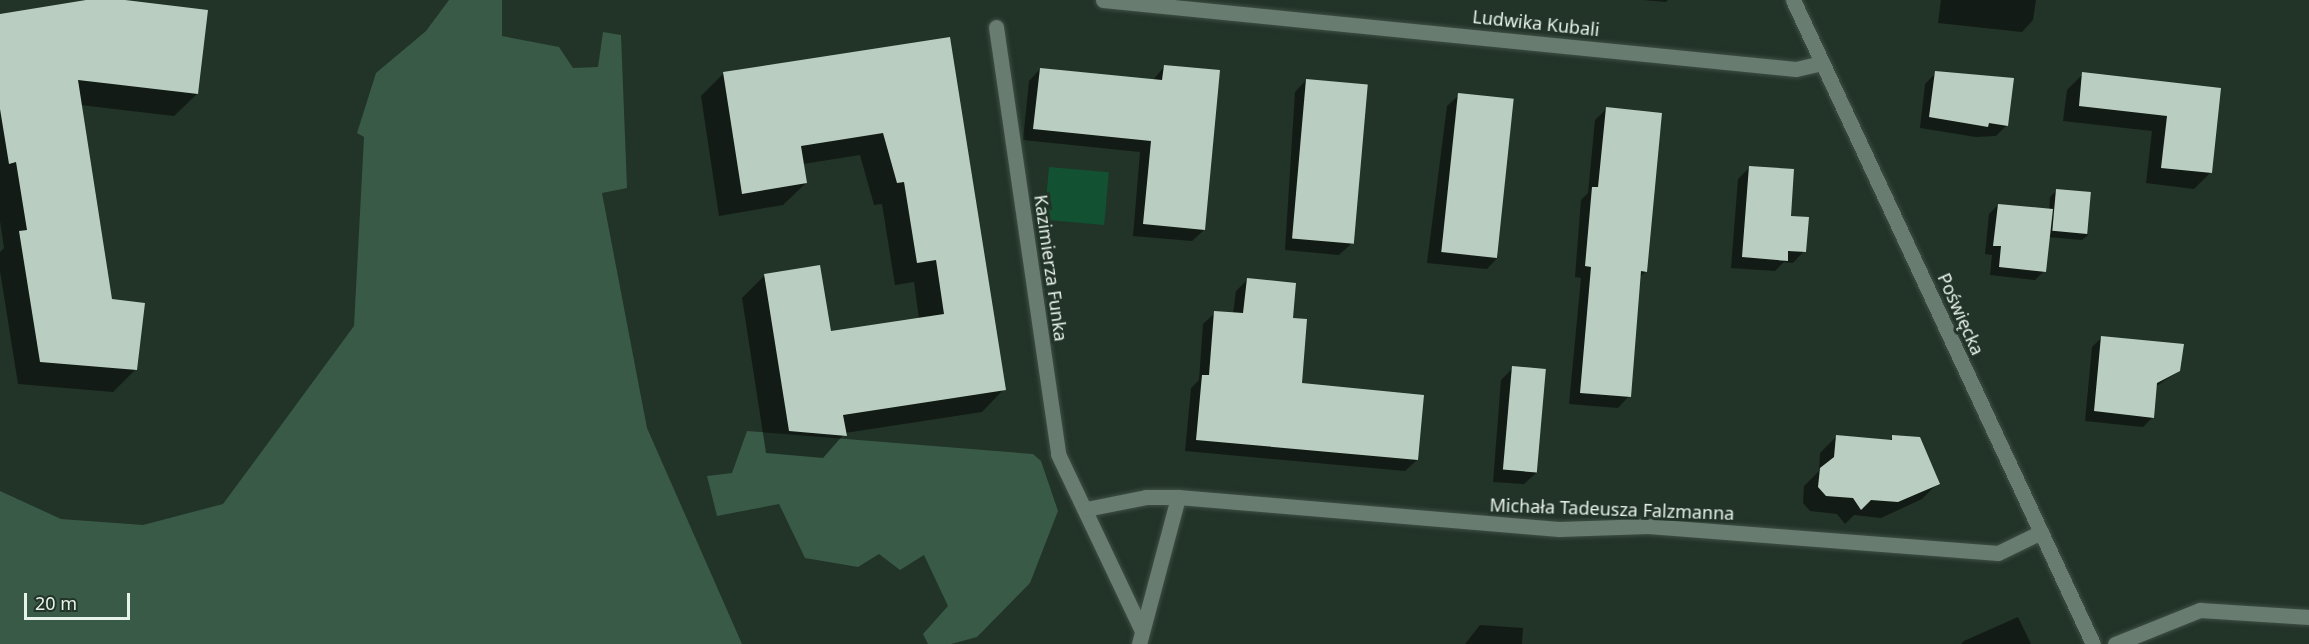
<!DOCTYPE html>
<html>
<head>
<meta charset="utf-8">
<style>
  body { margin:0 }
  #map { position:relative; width:2309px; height:644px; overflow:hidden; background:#223328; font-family:"Noto Sans",sans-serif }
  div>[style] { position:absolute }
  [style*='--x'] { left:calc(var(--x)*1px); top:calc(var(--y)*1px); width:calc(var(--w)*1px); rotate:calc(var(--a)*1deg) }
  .green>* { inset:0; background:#395a46 }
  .water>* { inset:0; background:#125232; transform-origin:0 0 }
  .shadow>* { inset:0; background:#0007 }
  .building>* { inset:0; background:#b9cec0; transform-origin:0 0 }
  .roads { filter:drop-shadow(0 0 2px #3f4f45) drop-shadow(0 0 2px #3f4f45) }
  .minor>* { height:15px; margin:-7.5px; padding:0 7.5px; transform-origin:7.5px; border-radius:7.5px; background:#687c6f }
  span { translate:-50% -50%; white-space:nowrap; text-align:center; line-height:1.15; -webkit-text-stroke:6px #223328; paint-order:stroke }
  .street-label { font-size:18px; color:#e7f2eb }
  .scale { position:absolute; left:24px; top:593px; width:106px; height:27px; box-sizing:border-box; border:3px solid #e7f2eb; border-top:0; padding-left:8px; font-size:18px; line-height:21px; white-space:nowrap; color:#e7f2eb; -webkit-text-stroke:4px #223328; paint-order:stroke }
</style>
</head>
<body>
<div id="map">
  <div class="green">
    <div style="clip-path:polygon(449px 0,502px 0,502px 36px,559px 47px,573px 68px,598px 67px,603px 32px,621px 35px,627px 188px,602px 193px,647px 428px,742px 644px,0 644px,0 491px,61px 519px,143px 525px,223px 504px,354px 326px,364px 137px,357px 133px,376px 73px,426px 31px)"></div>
    <div style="clip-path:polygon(747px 431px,1033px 454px,1041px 461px,1058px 511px,1030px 583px,977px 637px,951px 644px,928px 644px,923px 634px,948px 606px,924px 555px,900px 570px,879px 554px,858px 567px,805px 558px,779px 504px,717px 516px,707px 476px,732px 473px)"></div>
  </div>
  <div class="water">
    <div style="left:1049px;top:167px;width:60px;height:53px;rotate:5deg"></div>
  </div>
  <div class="shadow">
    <div style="clip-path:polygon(95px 0,112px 0,197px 94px,174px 116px,80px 105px,110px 300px,136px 369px,113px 392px,18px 384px,0 271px,0 252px,4px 248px,0 221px,0 15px)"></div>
    <div style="clip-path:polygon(1643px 0,1668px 0,1666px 2px)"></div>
    <div style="clip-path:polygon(1941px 0,2036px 0,2033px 20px,2022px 32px,1938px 23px)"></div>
    <div style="clip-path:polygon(949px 38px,1004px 389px,982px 412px,845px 433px,823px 458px,766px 453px,742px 298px,765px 275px,829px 333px,919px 319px,914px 282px,895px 285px,882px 204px,874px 205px,860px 155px,803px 164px,806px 183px,783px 205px,719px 216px,701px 96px,723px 74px)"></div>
    <div style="clip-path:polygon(1164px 67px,1204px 230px,1192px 241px,1133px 236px,1140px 152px,1023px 140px,1029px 81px,1040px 69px,1153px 80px)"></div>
    <div style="clip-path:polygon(1936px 73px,2007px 125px,1996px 136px,1976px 137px,1920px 128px,1925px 84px)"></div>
    <div style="clip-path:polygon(2083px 74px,2220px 89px,2210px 173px,2194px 189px,2146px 183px,2152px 131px,2063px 121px,2067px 90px)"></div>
    <div style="clip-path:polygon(1306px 80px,1351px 244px,1339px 255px,1285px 250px,1295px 92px)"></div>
    <div style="clip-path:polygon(1459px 95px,1498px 257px,1487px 269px,1427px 263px,1447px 106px)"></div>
    <div style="clip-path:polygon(1606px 109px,1646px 271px,1639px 278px,1629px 396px,1618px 408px,1569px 404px,1581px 278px,1575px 277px,1581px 200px,1588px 193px,1595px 120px)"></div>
    <div style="clip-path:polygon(1749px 168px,1804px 251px,1793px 263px,1784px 262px,1775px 271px,1731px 268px,1738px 179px)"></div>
    <div style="clip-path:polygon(2056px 191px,2088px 235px,2082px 240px,2048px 237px,2044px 271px,2035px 280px,1990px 275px,1992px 255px,1985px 254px,1989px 214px,1998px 205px,2049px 211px,2050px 197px)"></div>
    <div style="clip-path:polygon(1247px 280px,1300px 385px,1417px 460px,1405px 471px,1185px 451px,1191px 388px,1199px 380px,1203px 324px,1215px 313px,1233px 314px,1236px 291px)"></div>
    <div style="clip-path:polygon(2102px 337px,2179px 371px,2155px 387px,2153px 417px,2143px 427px,2085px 421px,2092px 347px)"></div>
    <div style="clip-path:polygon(1513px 368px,1536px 473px,1524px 484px,1493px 482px,1501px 380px)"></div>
    <div style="clip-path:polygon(1836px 437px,1888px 442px,1893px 437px,1938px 483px,1922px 499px,1881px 518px,1854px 515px,1845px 524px,1837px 514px,1810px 511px,1803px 503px,1804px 486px,1819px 471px,1820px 453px)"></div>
    <div style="clip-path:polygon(2018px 617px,2031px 644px,1961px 644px,1964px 641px)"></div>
    <div style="clip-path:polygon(1480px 625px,1523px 628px,1522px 644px,1465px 644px)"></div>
  </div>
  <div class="building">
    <div style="clip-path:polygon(86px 0,125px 0,208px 10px,198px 94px,78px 80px,112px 299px,145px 303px,137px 370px,40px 362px,19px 231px,27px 230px,16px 162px,9px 164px,0 109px,0 14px)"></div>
    <div style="clip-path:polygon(950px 37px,1006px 390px,843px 415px,847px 436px,789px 431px,764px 274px,820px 265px,831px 331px,944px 314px,936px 260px,917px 263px,904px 182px,897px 183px,883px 133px,801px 146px,807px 183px,742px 194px,723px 72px)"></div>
    <div style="clip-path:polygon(1164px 65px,1220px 70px,1205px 230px,1143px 224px,1151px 141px,1033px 129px,1040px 68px,1162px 80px)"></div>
    <div style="clip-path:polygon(1935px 71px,2014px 78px,2008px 126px,1989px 123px,1988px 127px,1929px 117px)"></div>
    <div style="clip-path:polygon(2082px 72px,2221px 88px,2212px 173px,2161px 168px,2167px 116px,2079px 106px)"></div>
    <div style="left:1306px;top:79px;width:62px;height:160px;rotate:5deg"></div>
    <div style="left:1458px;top:93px;width:56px;height:160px;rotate:6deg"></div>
    <div style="clip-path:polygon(1606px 107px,1662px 113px,1647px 272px,1641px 271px,1631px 397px,1580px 393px,1591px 267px,1585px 266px,1592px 187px,1598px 187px)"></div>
    <div style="clip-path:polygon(1749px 166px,1794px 169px,1791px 216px,1809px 217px,1806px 252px,1788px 251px,1788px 261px,1742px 257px)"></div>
    <div style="left:2056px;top:189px;width:35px;height:42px;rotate:5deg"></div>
    <div style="clip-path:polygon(1998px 204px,2053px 209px,2046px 272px,1999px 267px,2001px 246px,1993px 246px)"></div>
    <div style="clip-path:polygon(1247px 278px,1296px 283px,1293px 318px,1307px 319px,1302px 383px,1424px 395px,1418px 460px,1196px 440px,1202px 375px,1209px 375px,1214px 311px,1243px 313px)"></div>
    <div style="clip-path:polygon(2101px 336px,2184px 344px,2180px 371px,2157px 383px,2154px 418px,2094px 411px)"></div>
    <div style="left:1512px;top:366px;width:34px;height:104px;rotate:5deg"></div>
    <div style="clip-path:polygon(1836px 435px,1892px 440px,1892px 435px,1920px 437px,1940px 484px,1898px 502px,1871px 500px,1861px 510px,1853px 498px,1826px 496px,1818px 487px,1820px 468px,1834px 457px)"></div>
  </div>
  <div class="roads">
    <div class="minor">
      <div style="--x:1103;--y:0;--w:696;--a:5.69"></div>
      <div style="--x:1796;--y:69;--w:27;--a:-13"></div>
      <div style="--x:1793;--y:0;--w:710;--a:65.02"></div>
      <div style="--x:996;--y:27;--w:431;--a:81.7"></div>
      <div style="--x:1058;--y:454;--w:194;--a:64.6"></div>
      <div style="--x:1086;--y:509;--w:61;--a:-11.3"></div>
      <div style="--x:1146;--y:497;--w:32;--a:0"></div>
      <div style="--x:1178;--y:497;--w:382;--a:4.8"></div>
      <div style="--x:1559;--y:529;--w:89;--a:-1.9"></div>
      <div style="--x:1648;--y:526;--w:351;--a:4.4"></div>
      <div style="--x:1998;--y:553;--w:48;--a:-26"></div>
      <div style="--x:1139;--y:644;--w:152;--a:-75.1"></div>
      <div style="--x:2115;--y:644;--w:92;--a:-21.8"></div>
      <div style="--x:2200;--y:610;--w:109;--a:3.7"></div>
    </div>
  </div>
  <div class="street-label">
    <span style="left:1536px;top:23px;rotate:6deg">Ludwika Kubali</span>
    <span style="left:1051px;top:268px;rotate:82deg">Kazimierza Funka</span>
    <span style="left:1961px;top:314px;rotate:66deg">Poświęcka</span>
    <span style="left:1612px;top:509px;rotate:2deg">Michała Tadeusza Falzmanna</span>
  </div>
  <div class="scale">20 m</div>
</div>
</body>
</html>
